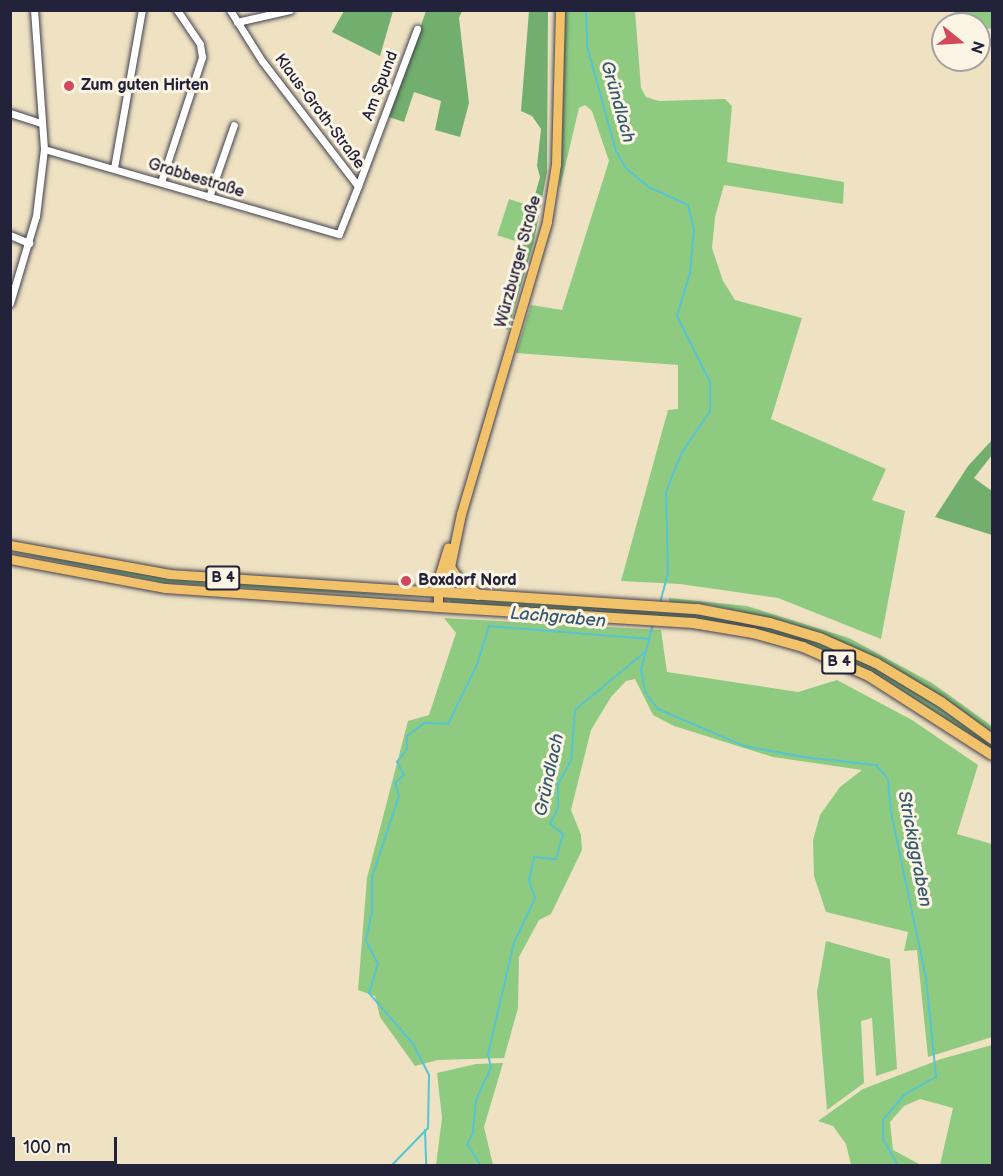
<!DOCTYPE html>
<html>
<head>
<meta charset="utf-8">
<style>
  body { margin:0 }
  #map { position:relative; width:1003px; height:1176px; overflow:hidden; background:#eee2c2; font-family:"Balsamiq Sans",sans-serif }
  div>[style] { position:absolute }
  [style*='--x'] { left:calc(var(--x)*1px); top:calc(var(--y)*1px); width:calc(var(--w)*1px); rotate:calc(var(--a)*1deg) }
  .green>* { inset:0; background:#8ecb80; transform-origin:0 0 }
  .forest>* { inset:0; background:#72af6e }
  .stream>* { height:2px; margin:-1px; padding:0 1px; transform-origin:1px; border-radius:1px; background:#58c3d2 }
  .roads { filter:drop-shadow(0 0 2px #413f4f) drop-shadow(0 0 2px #413f4f) }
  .minor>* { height:7px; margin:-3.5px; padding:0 3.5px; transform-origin:3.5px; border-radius:3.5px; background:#fff }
  .major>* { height:9px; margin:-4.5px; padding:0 4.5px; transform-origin:4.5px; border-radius:4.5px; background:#f2c26a }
  .highway>* { height:10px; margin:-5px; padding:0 5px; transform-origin:5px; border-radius:5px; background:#f2c26a }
  .dots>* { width:16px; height:16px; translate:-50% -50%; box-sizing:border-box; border:3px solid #fcf5e5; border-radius:50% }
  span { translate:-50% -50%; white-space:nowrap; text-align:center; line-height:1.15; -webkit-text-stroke:6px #fcf5e5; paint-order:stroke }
  .shield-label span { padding:2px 4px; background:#fcf5e5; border:2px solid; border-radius:4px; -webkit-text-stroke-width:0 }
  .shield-label { font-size:15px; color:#22223b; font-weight:700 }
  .poi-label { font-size:16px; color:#22223b; font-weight:700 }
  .left { translate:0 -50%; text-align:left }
  .street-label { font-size:16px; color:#22223b }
  .water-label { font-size:18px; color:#355a70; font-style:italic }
  .frame { position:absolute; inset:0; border:12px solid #22223b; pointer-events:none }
  .north { position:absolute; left:931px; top:12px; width:60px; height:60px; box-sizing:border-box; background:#fcf5e5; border:2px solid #a5a1a1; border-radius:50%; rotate:108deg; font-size:16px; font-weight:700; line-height:24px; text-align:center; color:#22223b }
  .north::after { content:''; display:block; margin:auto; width:21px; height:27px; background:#d1495b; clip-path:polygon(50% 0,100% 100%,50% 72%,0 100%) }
  .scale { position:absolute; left:12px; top:1137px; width:105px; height:27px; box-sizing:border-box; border:3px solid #22223b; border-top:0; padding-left:8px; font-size:18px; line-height:21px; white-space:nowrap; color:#22223b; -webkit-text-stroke:4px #fcf5e5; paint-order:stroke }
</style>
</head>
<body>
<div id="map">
  <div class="green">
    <div style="clip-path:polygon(565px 11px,635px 11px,641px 88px,646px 97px,659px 101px,725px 99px,732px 106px,727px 162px,844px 182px,843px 204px,724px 185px,715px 217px,712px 248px,723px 281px,735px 300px,802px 318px,771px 419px,886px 469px,872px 500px,905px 511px,881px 639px,778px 598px,680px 584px,621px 581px,668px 410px,678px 409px,678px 365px,516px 353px,531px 305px,562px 310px,609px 161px,592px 111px,585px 105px,579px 108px,560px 188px)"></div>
    <div style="clip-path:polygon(955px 11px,992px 11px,992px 29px,952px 23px)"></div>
    <div style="left:509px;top:199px;width:20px;height:38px;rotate:18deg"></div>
    <div style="clip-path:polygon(10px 552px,165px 576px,422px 598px,164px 583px)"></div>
    <div style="clip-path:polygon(445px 598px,689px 611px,752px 622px,836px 648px,902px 682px,992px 744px,992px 750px,886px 680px,831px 654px,762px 631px,705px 620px,455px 604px)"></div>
    <div style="clip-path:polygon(669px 598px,747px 606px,849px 638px,932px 683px,992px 726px,992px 734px,937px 694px,854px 647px,786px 622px,711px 605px,669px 602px)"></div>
    <div style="clip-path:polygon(444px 618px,661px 630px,667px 672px,798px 692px,837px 680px,912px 720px,978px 765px,957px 834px,992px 844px,992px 1037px,928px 1057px,917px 950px,904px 951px,908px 932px,826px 912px,814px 876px,813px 840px,820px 815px,840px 787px,862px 770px,773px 757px,674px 726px,653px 715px,635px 679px,626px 681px,611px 697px,591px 730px,571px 810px,581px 835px,582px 850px,551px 914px,539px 920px,519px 957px,518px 1008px,504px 1058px,438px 1060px,415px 1066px,380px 1017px,375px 996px,358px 990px,367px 878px,408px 721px,429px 715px,456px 633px)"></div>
    <div style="clip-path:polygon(826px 941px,890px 959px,897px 1069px,876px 1076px,872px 1018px,861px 1021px,864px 1083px,827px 1110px,817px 992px)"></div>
    <div style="clip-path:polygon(992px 1045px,992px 1165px,940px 1165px,953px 1108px,920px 1099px,904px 1106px,890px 1122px,893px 1150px,921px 1165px,851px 1165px,846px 1144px,833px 1126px,818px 1121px,863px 1089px,941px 1059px)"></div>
    <div style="clip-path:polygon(503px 1063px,484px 1127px,493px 1165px,436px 1165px,442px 1118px,437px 1073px,476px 1064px)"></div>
  </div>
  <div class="forest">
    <div style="clip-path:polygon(344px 11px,393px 11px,380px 56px,332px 32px)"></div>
    <div style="clip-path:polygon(426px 11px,462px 11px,459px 18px,469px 103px,460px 137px,435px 130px,441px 101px,414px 92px,404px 122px,389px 117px)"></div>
    <div style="clip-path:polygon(529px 11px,548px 11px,547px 172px,534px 241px,508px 330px,499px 326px,540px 177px,537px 166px,541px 129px,532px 116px,521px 111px)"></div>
    <div style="clip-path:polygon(992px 440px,992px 455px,974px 478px,992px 491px,992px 535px,935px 517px,968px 466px)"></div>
  </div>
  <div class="stream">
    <div style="--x:586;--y:10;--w:36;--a:88"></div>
    <div style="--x:587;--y:46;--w:109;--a:74.6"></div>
    <div style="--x:616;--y:151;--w:20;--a:60"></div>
    <div style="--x:626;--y:168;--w:30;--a:40"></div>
    <div style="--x:649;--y:187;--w:43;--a:24.8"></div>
    <div style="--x:688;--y:205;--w:25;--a:76"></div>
    <div style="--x:694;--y:229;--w:44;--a:95.2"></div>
    <div style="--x:690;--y:273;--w:45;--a:106.8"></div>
    <div style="--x:677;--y:316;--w:74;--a:63.4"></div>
    <div style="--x:710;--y:382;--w:29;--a:90"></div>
    <div style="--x:710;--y:411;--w:52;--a:124"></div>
    <div style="--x:681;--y:454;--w:41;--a:111.5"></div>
    <div style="--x:666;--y:492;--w:81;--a:88.6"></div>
    <div style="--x:668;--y:573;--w:30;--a:105"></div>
    <div style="--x:653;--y:624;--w:47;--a:104.9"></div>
    <div style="--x:641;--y:669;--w:23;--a:80"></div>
    <div style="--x:645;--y:692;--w:21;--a:53"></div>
    <div style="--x:658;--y:709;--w:94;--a:23.3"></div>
    <div style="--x:744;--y:746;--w:60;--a:10.6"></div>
    <div style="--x:803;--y:757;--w:73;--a:6.3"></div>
    <div style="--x:876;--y:765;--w:18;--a:49"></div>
    <div style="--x:888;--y:779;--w:33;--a:85"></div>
    <div style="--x:891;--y:812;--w:170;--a:78.1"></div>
    <div style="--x:926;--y:978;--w:100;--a:84.2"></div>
    <div style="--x:936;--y:1077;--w:37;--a:151"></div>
    <div style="--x:904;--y:1095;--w:33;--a:130"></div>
    <div style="--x:883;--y:1120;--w:19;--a:90"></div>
    <div style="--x:883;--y:1139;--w:31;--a:61"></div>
    <div style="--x:425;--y:1130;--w:36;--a:88"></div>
    <div style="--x:391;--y:1166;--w:53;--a:-45.8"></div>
    <div style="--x:428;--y:1128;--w:53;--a:-88.9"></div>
    <div style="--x:429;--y:1075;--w:34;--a:-117"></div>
    <div style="--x:414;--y:1045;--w:69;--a:-130.9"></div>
    <div style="--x:369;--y:993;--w:30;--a:-73"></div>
    <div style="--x:378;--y:964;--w:27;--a:-117"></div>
    <div style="--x:366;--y:940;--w:30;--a:-78"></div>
    <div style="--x:372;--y:911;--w:34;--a:-90"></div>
    <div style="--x:372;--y:877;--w:85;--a:-71.6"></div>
    <div style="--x:399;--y:796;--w:14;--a:-107"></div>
    <div style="--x:395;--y:783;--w:12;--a:-42"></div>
    <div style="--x:404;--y:775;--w:15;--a:-118"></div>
    <div style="--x:397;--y:762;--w:16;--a:-52"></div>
    <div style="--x:407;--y:749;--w:13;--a:-90"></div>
    <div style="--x:407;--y:736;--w:21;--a:-37"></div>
    <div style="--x:424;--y:723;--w:24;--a:2"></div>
    <div style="--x:448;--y:724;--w:66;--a:-63.8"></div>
    <div style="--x:477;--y:665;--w:41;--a:-72.9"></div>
    <div style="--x:489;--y:626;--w:161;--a:4.6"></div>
    <div style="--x:481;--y:1166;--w:26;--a:-122"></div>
    <div style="--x:467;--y:1144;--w:13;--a:-61"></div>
    <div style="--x:473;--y:1133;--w:33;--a:-85"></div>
    <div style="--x:476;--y:1100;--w:35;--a:-65"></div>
    <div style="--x:491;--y:1068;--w:14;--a:-102"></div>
    <div style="--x:488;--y:1054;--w:114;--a:-76.8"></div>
    <div style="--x:514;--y:943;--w:50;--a:-65"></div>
    <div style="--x:535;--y:898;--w:18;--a:-109"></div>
    <div style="--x:529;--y:881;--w:25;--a:-78"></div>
    <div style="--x:534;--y:857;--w:22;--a:5"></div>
    <div style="--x:556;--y:859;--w:26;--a:-74"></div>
    <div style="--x:563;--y:834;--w:16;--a:-142"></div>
    <div style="--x:550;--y:824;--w:18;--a:-63"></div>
    <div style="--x:558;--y:808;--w:24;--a:-90"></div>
    <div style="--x:558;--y:784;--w:26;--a:-61"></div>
    <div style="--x:571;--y:761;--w:51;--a:-85.5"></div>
    <div style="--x:575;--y:710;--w:92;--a:-39.7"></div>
  </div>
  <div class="roads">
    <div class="minor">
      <div style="--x:237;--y:22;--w:54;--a:-12.8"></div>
      <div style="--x:10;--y:113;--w:33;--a:18"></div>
      <div style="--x:44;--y:149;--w:307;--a:16.1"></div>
      <div style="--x:339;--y:234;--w:52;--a:-68.4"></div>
      <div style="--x:358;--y:186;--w:158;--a:-127.5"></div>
      <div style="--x:262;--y:61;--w:60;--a:-122.1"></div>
      <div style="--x:114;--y:168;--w:160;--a:-80"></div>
      <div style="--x:161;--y:182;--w:132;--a:-71.8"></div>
      <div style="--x:202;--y:57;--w:13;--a:-99"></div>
      <div style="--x:200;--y:44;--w:41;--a:-124.1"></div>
      <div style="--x:358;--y:186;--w:168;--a:-69.4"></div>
      <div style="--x:209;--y:197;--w:76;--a:-70.9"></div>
      <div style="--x:10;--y:235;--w:21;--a:23"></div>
      <div style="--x:10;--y:303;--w:91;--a:-73.4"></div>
      <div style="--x:36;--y:216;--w:67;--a:-83.2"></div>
      <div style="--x:44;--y:149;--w:139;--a:-94.1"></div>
    </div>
    <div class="major">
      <div style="--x:10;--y:545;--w:162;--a:10.3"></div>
      <div style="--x:169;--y:574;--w:271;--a:3.8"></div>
      <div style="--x:10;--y:559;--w:158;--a:10.6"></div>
      <div style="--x:165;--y:588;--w:274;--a:4"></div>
      <div style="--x:438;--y:607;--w:27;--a:-90"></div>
      <div style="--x:438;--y:580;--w:34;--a:-73"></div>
      <div style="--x:439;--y:592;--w:14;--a:-54"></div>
      <div style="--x:447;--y:581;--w:68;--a:-78.2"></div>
      <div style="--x:461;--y:514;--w:305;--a:-73.6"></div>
      <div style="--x:547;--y:221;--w:58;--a:-81"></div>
      <div style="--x:556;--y:164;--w:154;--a:-88.5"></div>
    </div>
    <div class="highway">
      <div style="--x:450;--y:567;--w:17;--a:57"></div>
      <div style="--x:459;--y:581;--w:24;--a:36"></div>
      <div style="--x:439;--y:592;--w:259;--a:3.8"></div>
      <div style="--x:697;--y:609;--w:74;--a:10.9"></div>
      <div style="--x:770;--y:623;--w:52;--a:16.7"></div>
      <div style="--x:820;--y:638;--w:61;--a:24.1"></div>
      <div style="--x:876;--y:663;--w:76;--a:31"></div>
      <div style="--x:941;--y:702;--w:63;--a:36"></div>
      <div style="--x:438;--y:607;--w:256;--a:3.6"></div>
      <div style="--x:693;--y:623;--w:61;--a:9.5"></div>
      <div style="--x:753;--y:633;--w:52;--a:15.6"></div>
      <div style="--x:803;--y:647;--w:72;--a:23.7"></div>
      <div style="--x:869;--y:676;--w:146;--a:32.7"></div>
    </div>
  </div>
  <div class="dots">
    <div style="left:69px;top:86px;background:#d1495b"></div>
    <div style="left:406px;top:581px;background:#d1495b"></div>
  </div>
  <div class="shield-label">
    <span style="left:223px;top:578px">B 4</span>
    <span style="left:839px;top:662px">B 4</span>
  </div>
  <div class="poi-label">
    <span class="left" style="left:81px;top:86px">Zum guten Hirten</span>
    <span class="left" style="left:418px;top:581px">Boxdorf Nord</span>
  </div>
  <div class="street-label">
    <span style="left:381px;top:86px;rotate:-69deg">Am Spund</span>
    <span style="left:319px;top:112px;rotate:53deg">Klaus-Groth-Straße</span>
    <span style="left:196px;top:179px;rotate:17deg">Grabbestraße</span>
    <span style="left:519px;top:262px;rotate:-75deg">Würzburger Straße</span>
  </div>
  <div class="water-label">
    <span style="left:617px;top:102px;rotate:74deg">Gründlach</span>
    <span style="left:558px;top:618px;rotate:5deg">Lachgraben</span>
    <span style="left:550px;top:775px;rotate:-78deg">Gründlach</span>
    <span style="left:914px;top:849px;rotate:79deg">Strickiggraben</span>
  </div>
  <div class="frame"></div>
  <div class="north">N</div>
  <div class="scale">100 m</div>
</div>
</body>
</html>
